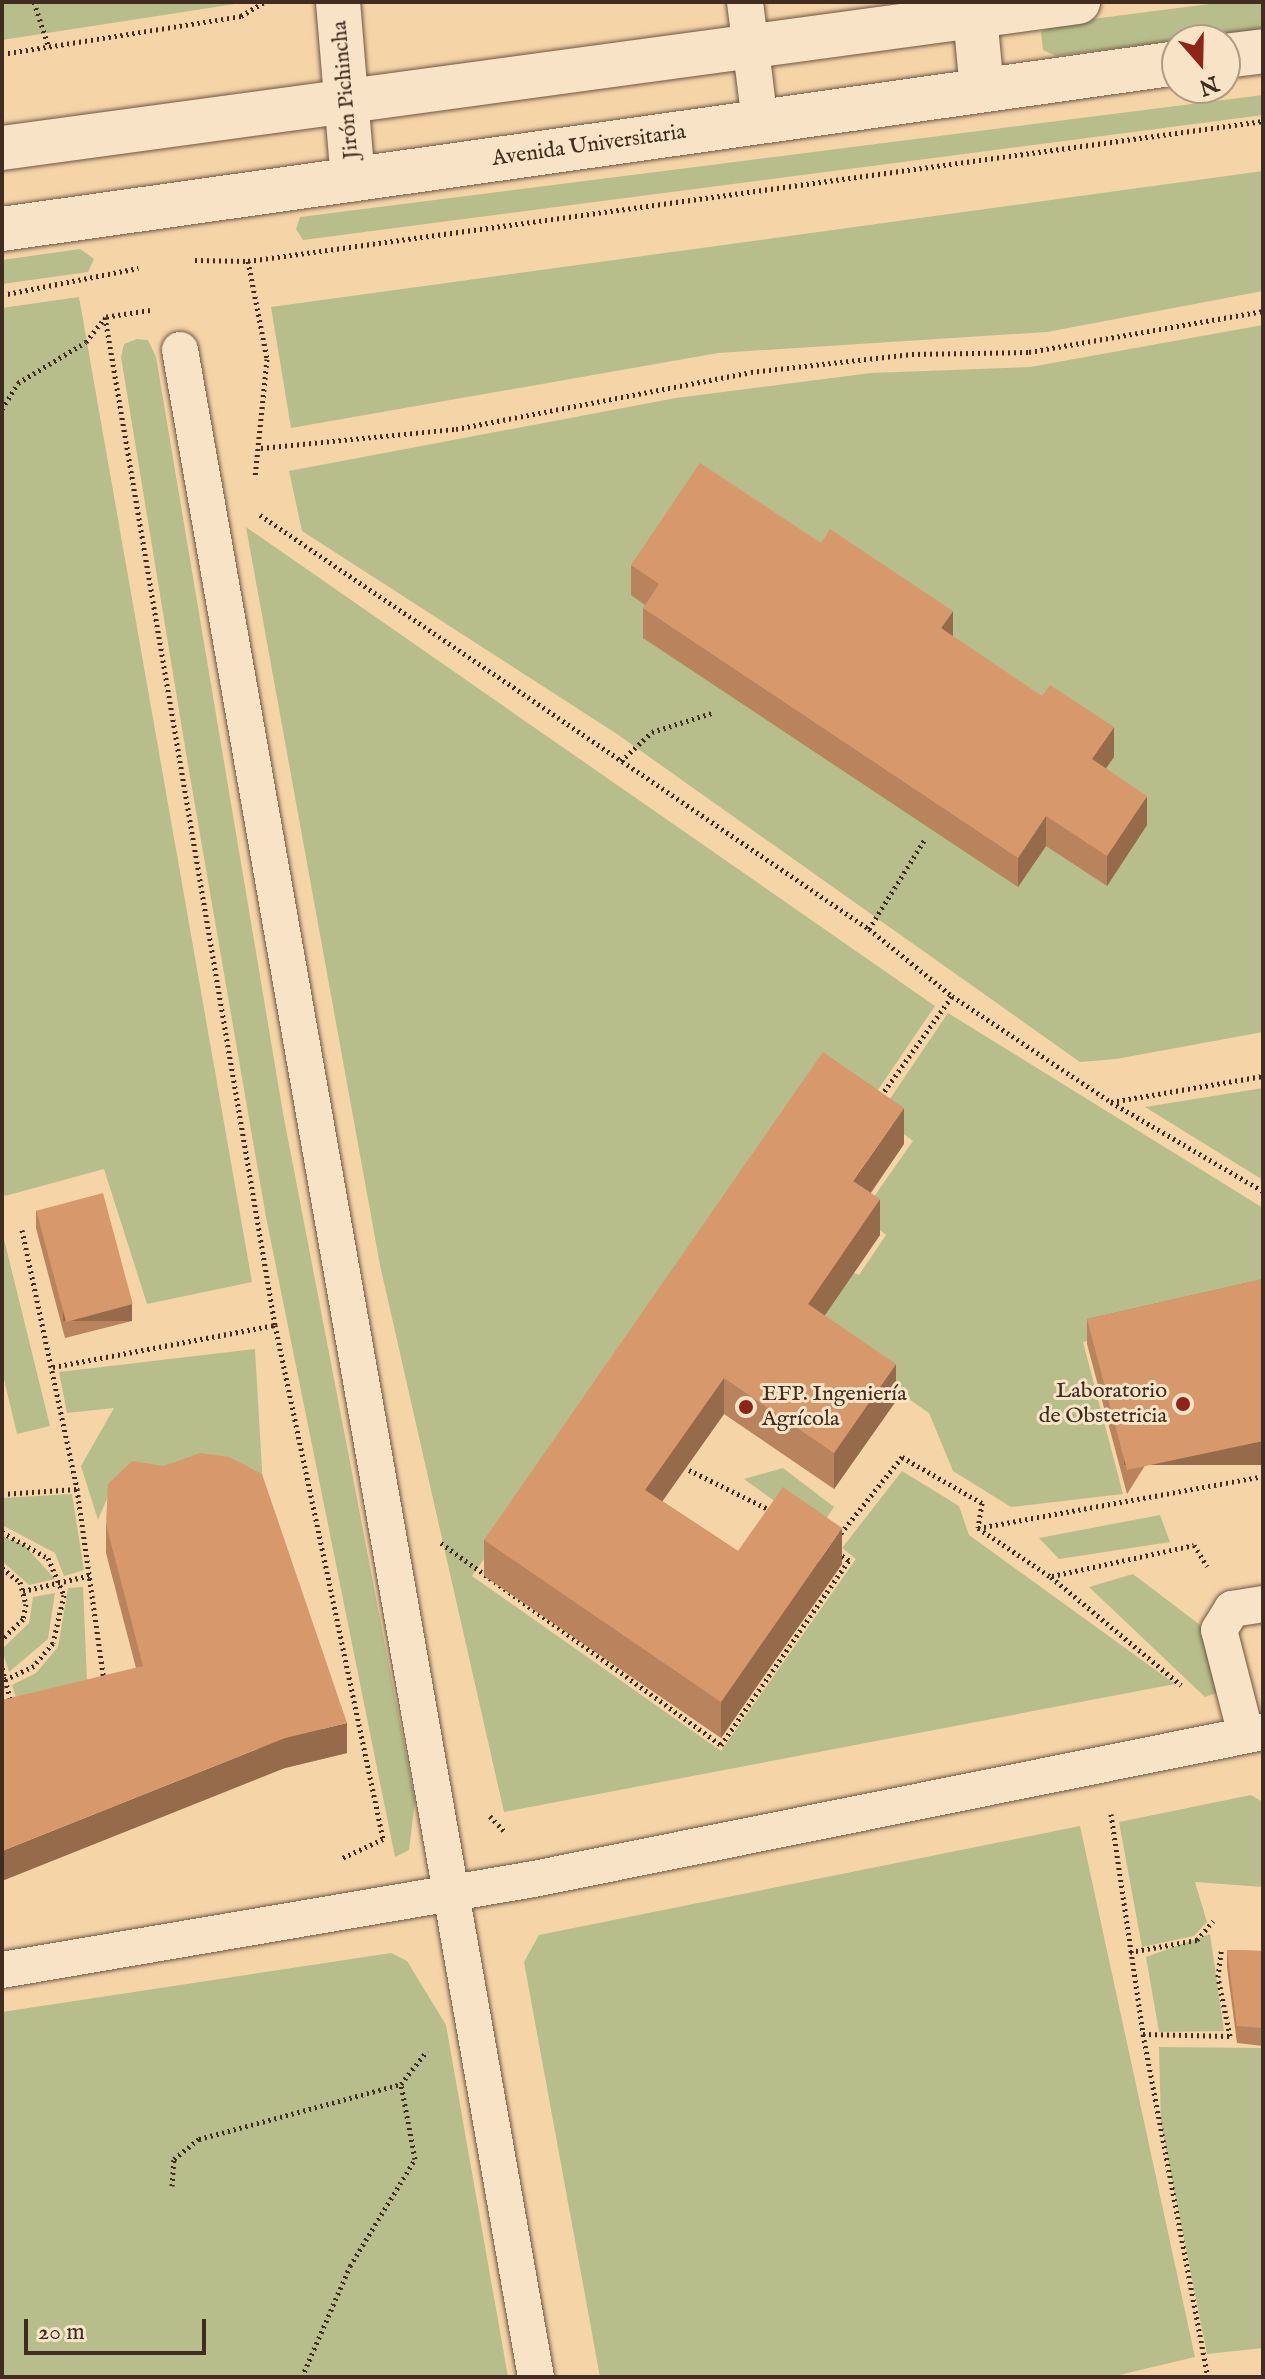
<!DOCTYPE html>
<html>
<head>
<meta charset="utf-8">
<style>
  body { margin:0 }
  #map { position:relative; width:1265px; height:2379px; overflow:hidden; background:#f5d4a8; font-family:"IM FELL English",serif }
  div>[style] { position:absolute }
  [style*='--x'] { left:calc(var(--x)*1px); top:calc(var(--y)*1px); width:calc(var(--w)*1px); rotate:calc(var(--a)*1deg) }
  .green>* { inset:0; background:#b7be8b }
  .path>* { height:5px; margin-top:-2.5px; transform-origin:0; background:repeating-linear-gradient(90deg,#412c21 0 2px,transparent 0 6px) }
  .roads { filter:drop-shadow(0 0 2px #6e5643) drop-shadow(0 0 2px #6e5643) }
  .service>* { height:36px; margin:-18px; padding:0 18px; transform-origin:18px; border-radius:18px; background:#f8e3c6 }
  .minor>* { height:44px; margin:-22px; padding:0 22px; transform-origin:22px; border-radius:22px; background:#f8e3c6 }
  .tertiary>* { height:44px; margin:-22px; padding:0 22px; transform-origin:22px; border-radius:22px; background:#f8e3c6 }
  .wall>* { inset:0; background:#b9845d }
  .shaded-wall>* { inset:0; background:#966b4c; transform-origin:0 0 }
  .building>* { inset:0; background:#d7996c; transform-origin:0 0 }
  .dots>* { width:22px; height:22px; translate:-50% -50%; box-sizing:border-box; border:4px solid #f8e3c6; border-radius:50% }
  span { translate:-50% -50%; white-space:nowrap; text-align:center; line-height:1.15; -webkit-text-stroke:6px #f8e3c6; paint-order:stroke }
  .street-label { font-size:22px; color:#412c21 }
  .poi-label { font-size:22px; color:#412c21 }
  .right { translate:-100% -50%; text-align:right }
  .left { translate:0 -50%; text-align:left }
  .frame { position:absolute; inset:0; border:4px solid #412c21; pointer-events:none }
  .north { position:absolute; left:1161px; top:24px; width:80px; height:80px; box-sizing:border-box; background:#f8e3c6; border:2px solid #af9a84; border-radius:50%; rotate:160deg; font-size:22px; font-weight:700; line-height:32px; text-align:center; color:#412c21 }
  .north::after { content:''; display:block; margin:auto; width:28px; height:36px; background:#8f2418; clip-path:polygon(50% 0,100% 100%,50% 72%,0 100%) }
  .scale { position:absolute; left:24px; top:2319px; width:182px; height:36px; box-sizing:border-box; border:4px solid #412c21; border-top:0; padding-left:10px; font-size:24px; line-height:28px; white-space:nowrap; color:#412c21; -webkit-text-stroke:6px #f8e3c6; paint-order:stroke }
</style>
</head>
<body>
<div id="map">
  <div class="green">
    <div style="clip-path:polygon(2px 2px,248px 2px,2px 40px)"></div>
    <div style="clip-path:polygon(1225px 2px,1263px 2px,1263px 29px,1056px 56px,1043px 50px,1041px 32px,1061px 23px)"></div>
    <div style="clip-path:polygon(1263px 95px,1263px 115px,303px 240px,296px 229px,300px 217px)"></div>
    <div style="clip-path:polygon(1263px 171px,1263px 291px,1047px 332px,718px 353px,291px 428px,271px 307px)"></div>
    <div style="clip-path:polygon(80px 249px,94px 259px,88px 272px,2px 284px,2px 260px)"></div>
    <div style="clip-path:polygon(79px 297px,252px 1282px,147px 1304px,104px 1169px,5px 1196px,2px 1190px,2px 308px)"></div>
    <div style="clip-path:polygon(1263px 325px,1263px 1032px,1116px 1059px,1080px 1062px,617px 734px,302px 531px,289px 471px,676px 398px,871px 373px,1030px 367px)"></div>
    <div style="clip-path:polygon(137px 339px,148px 340px,156px 357px,283px 1113px,415px 1801px,409px 1850px,395px 1857px,266px 1217px,187px 759px,121px 357px,124px 344px)"></div>
    <div style="clip-path:polygon(246px 527px,935px 1006px,867px 1106px,648px 1326px,472px 1576px,721px 1751px,856px 1559px,842px 1548px,902px 1471px,959px 1506px,969px 1535px,1175px 1684px,504px 1812px,380px 1265px)"></div>
    <div style="clip-path:polygon(948px 1013px,1263px 1208px,1263px 1300px,1083px 1342px,1123px 1494px,1011px 1507px,953px 1471px,929px 1413px,798px 1322px,838px 1265px,859px 1275px,886px 1235px,861px 1215px,913px 1141px,879px 1115px)"></div>
    <div style="clip-path:polygon(1263px 1088px,1263px 1180px,1145px 1107px)"></div>
    <div style="clip-path:polygon(2px 1231px,50px 1426px,17px 1434px,2px 1371px)"></div>
    <div style="clip-path:polygon(255px 1349px,263px 1487px,114px 1482px,98px 1520px,81px 1466px,114px 1408px,67px 1413px,59px 1372px)"></div>
    <div style="clip-path:polygon(783px 1468px,834px 1507px,817px 1532px,744px 1479px)"></div>
    <div style="clip-path:polygon(72px 1494px,84px 1570px,64px 1576px,55px 1553px,2px 1525px,2px 1498px)"></div>
    <div style="clip-path:polygon(1160px 1515px,1170px 1542px,1059px 1559px,1039px 1538px)"></div>
    <div style="clip-path:polygon(2px 1536px,24px 1545px,55px 1579px,29px 1585px,2px 1561px)"></div>
    <div style="clip-path:polygon(1133px 1574px,1204px 1628px,1228px 1689px,1205px 1697px,1089px 1587px)"></div>
    <div style="clip-path:polygon(83px 1587px,87px 1680px,17px 1701px,12px 1685px,36px 1673px,58px 1647px,68px 1588px)"></div>
    <div style="clip-path:polygon(55px 1593px,48px 1639px,9px 1672px,2px 1649px,29px 1623px,33px 1597px)"></div>
    <div style="clip-path:polygon(1251px 1795px,1263px 1802px,1263px 1887px,1195px 1882px,1207px 1922px,1194px 1936px,1142px 1947px,1119px 1822px)"></div>
    <div style="clip-path:polygon(1080px 1826px,1195px 2357px,1111px 2377px,600px 2377px,524px 1962px,539px 1935px)"></div>
    <div style="clip-path:polygon(1210px 1934px,1224px 2031px,1159px 2032px,1146px 1957px)"></div>
    <div style="clip-path:polygon(391px 1953px,407px 1961px,446px 2025px,508px 2377px,2px 2377px,2px 2012px)"></div>
    <div style="clip-path:polygon(1159px 2047px,1263px 2048px,1263px 2348px,1207px 2354px,1161px 2124px)"></div>
  </div>
  <div class="path">
    <div style="--x:34;--y:2;--w:48;--a:71.9"></div>
    <div style="--x:2;--y:54;--w:242;--a:-9"></div>
    <div style="--x:241;--y:16;--w:27;--a:-31"></div>
    <div style="--x:195;--y:260;--w:53;--a:1.1"></div>
    <div style="--x:248;--y:261;--w:1025;--a:-7.85"></div>
    <div style="--x:248;--y:261;--w:100;--a:79"></div>
    <div style="--x:267;--y:359;--w:120;--a:95.8"></div>
    <div style="--x:2;--y:295;--w:139;--a:-11.2"></div>
    <div style="--x:150;--y:310;--w:46;--a:171.2"></div>
    <div style="--x:105;--y:317;--w:1022;--a:80.43"></div>
    <div style="--x:275;--y:1325;--w:525;--a:78.13"></div>
    <div style="--x:383;--y:1839;--w:45;--a:155.1"></div>
    <div style="--x:2;--y:409;--w:31;--a:-58"></div>
    <div style="--x:18;--y:383;--w:79;--a:-31.1"></div>
    <div style="--x:86;--y:342;--w:31;--a:-52"></div>
    <div style="--x:261;--y:448;--w:196;--a:-5.6"></div>
    <div style="--x:456;--y:429;--w:300;--a:-10.9"></div>
    <div style="--x:751;--y:372;--w:162;--a:-6.4"></div>
    <div style="--x:912;--y:354;--w:117;--a:-1"></div>
    <div style="--x:1029;--y:352;--w:238;--a:-9.9"></div>
    <div style="--x:260;--y:515;--w:736;--a:34.21"></div>
    <div style="--x:869;--y:929;--w:107;--a:38.9"></div>
    <div style="--x:952;--y:996;--w:191;--a:33.7"></div>
    <div style="--x:1111;--y:1102;--w:176;--a:30.4"></div>
    <div style="--x:621;--y:761;--w:42;--a:-43.1"></div>
    <div style="--x:652;--y:732;--w:63;--a:-17.6"></div>
    <div style="--x:869;--y:929;--w:106;--a:-58.1"></div>
    <div style="--x:881;--y:1096;--w:123;--a:-54.6"></div>
    <div style="--x:1111;--y:1102;--w:154;--a:-9.7"></div>
    <div style="--x:22;--y:1230;--w:265;--a:78"></div>
    <div style="--x:53;--y:1367;--w:226;--a:-10.7"></div>
    <div style="--x:689;--y:1470;--w:95;--a:26.3"></div>
    <div style="--x:2;--y:1494;--w:75;--a:-3.8"></div>
    <div style="--x:77;--y:1489;--w:194;--a:82"></div>
    <div style="--x:978;--y:1528;--w:290;--a:-10.3"></div>
    <div style="--x:2;--y:1532;--w:53;--a:29.5"></div>
    <div style="--x:48;--y:1558;--w:40;--a:66.6"></div>
    <div style="--x:64;--y:1595;--w:49;--a:102.9"></div>
    <div style="--x:53;--y:1643;--w:30;--a:130"></div>
    <div style="--x:34;--y:1666;--w:33;--a:155"></div>
    <div style="--x:837;--y:1538;--w:104;--a:-51.3"></div>
    <div style="--x:902;--y:1457;--w:92;--a:29.9"></div>
    <div style="--x:982;--y:1503;--w:25;--a:99"></div>
    <div style="--x:978;--y:1528;--w:88;--a:33.9"></div>
    <div style="--x:1051;--y:1577;--w:169;--a:39.7"></div>
    <div style="--x:441;--y:1543;--w:345;--a:35.8"></div>
    <div style="--x:721;--y:1745;--w:225;--a:-55.3"></div>
    <div style="--x:849;--y:1560;--w:15;--a:-148"></div>
    <div style="--x:2;--y:1568;--w:23;--a:38"></div>
    <div style="--x:20;--y:1582;--w:23;--a:75"></div>
    <div style="--x:26;--y:1604;--w:15;--a:101"></div>
    <div style="--x:23;--y:1619;--w:29;--a:136"></div>
    <div style="--x:1052;--y:1576;--w:145;--a:-12.3"></div>
    <div style="--x:1194;--y:1545;--w:25;--a:58"></div>
    <div style="--x:23;--y:1591;--w:70;--a:-13.2"></div>
    <div style="--x:2;--y:1668;--w:35;--a:75"></div>
    <div style="--x:1111;--y:1814;--w:222;--a:81.7"></div>
    <div style="--x:1143;--y:2034;--w:349;--a:79.3"></div>
    <div style="--x:490;--y:1816;--w:22;--a:47"></div>
    <div style="--x:1130;--y:1952;--w:68;--a:-10.2"></div>
    <div style="--x:1197;--y:1940;--w:25;--a:-50"></div>
    <div style="--x:1143;--y:2034;--w:87;--a:1.3"></div>
    <div style="--x:1230;--y:2036;--w:60;--a:-101.5"></div>
    <div style="--x:1218;--y:1977;--w:26;--a:-83"></div>
    <div style="--x:172;--y:2186;--w:27;--a:-86"></div>
    <div style="--x:174;--y:2159;--w:32;--a:-39"></div>
    <div style="--x:199;--y:2139;--w:209;--a:-15.2"></div>
    <div style="--x:302;--y:2377;--w:121;--a:-66.6"></div>
    <div style="--x:350;--y:2266;--w:125;--a:-58.7"></div>
    <div style="--x:415;--y:2159;--w:76;--a:-100.6"></div>
    <div style="--x:401;--y:2084;--w:42;--a:-51.8"></div>
  </div>
  <div class="roads">
    <div class="service">
      <div style="--x:745;--y:2;--w:121;--a:82.9"></div>
      <div style="--x:180;--y:350;--w:2058;--a:80.04"></div>
      <div style="--x:1246;--y:1735;--w:108;--a:-104.4"></div>
      <div style="--x:1219;--y:1630;--w:25;--a:-58"></div>
      <div style="--x:1232;--y:1609;--w:31;--a:-9"></div>
      <div style="--x:2;--y:1970;--w:540;--a:-9.71"></div>
      <div style="--x:534;--y:1879;--w:744;--a:-11.4"></div>
    </div>
    <div class="minor">
      <div style="--x:338;--y:2;--w:178;--a:85.2"></div>
    </div>
    <div class="tertiary">
      <div style="--x:975;--y:16;--w:74;--a:84.6"></div>
      <div style="--x:1225;--y:56;--w:38;--a:-7"></div>
      <div style="--x:2;--y:148;--w:1086;--a:-7.73"></div>
      <div style="--x:2;--y:229;--w:1187;--a:-8.04"></div>
    </div>
  </div>
  <div class="wall">
    <div style="clip-path:polygon(631px 565px,953px 637px,1114px 757px,1106px 768px,1147px 825px,1107px 886px,1046px 846px,1018px 887px,643px 638px,643px 608px,645px 605px,631px 595px)"></div>
    <div style="clip-path:polygon(904px 1144px,871px 1193px,880px 1235px,824px 1316px,896px 1401px,834px 1489px,724px 1414px,662px 1501px,738px 1551px,842px 1564px,721px 1738px,484px 1576px,484px 1540px)"></div>
    <div style="clip-path:polygon(36px 1210px,132px 1321px,65px 1338px,36px 1228px)"></div>
    <div style="clip-path:polygon(1263px 1279px,1127px 1494px,1087px 1344px,1087px 1319px)"></div>
    <div style="clip-path:polygon(106px 1524px,347px 1753px,285px 1768px,136px 1668px,106px 1553px)"></div>
    <div style="clip-path:polygon(1227px 1950px,1263px 1951px,1263px 2046px,1237px 2043px,1227px 1967px)"></div>
  </div>
  <div class="shaded-wall">
    <div style="clip-path:polygon(953px 611px,953px 640px,941px 628px)"></div>
    <div style="clip-path:polygon(1114px 727px,1114px 757px,1092px 788px,1092px 759px)"></div>
    <div style="clip-path:polygon(1147px 796px,1147px 825px,1107px 886px,1107px 856px)"></div>
    <div style="clip-path:polygon(1046px 816px,1046px 846px,1018px 887px,1018px 858px)"></div>
    <div style="clip-path:polygon(904px 1108px,904px 1144px,853px 1218px,853px 1181px)"></div>
    <div style="clip-path:polygon(880px 1199px,880px 1235px,808px 1340px,808px 1304px)"></div>
    <div style="left:132px;top:1304px;width:17px;height:69px;rotate:90deg"></div>
    <div style="clip-path:polygon(896px 1364px,896px 1401px,834px 1489px,834px 1453px)"></div>
    <div style="clip-path:polygon(724px 1378px,724px 1414px,645px 1526px,645px 1490px)"></div>
    <div style="left:1263px;top:1441px;width:24px;height:139px;rotate:90deg"></div>
    <div style="clip-path:polygon(842px 1528px,842px 1564px,721px 1738px,721px 1702px)"></div>
    <div style="clip-path:polygon(347px 1723px,347px 1753px,285px 1768px,2px 1881px,2px 1851px,285px 1738px)"></div>
  </div>
  <div class="building">
    <div style="clip-path:polygon(700px 463px,821px 543px,830px 529px,953px 611px,941px 628px,1042px 696px,1050px 685px,1114px 727px,1092px 759px,1147px 796px,1107px 856px,1046px 816px,1018px 858px,643px 608px,659px 584px,631px 565px)"></div>
    <div style="clip-path:polygon(823px 1052px,904px 1108px,853px 1181px,880px 1199px,808px 1304px,896px 1364px,834px 1453px,724px 1378px,645px 1490px,738px 1551px,783px 1487px,842px 1528px,721px 1702px,484px 1540px)"></div>
    <div style="left:103px;top:1193px;width:115px;height:69px;rotate:75deg"></div>
    <div style="clip-path:polygon(1263px 1279px,1263px 1441px,1127px 1470px,1087px 1319px)"></div>
    <div style="clip-path:polygon(200px 1453px,229px 1457px,262px 1474px,347px 1723px,285px 1738px,2px 1851px,2px 1700px,143px 1666px,106px 1524px,108px 1484px,132px 1461px,164px 1466px)"></div>
    <div style="clip-path:polygon(1227px 1950px,1263px 1951px,1263px 2028px,1237px 2026px)"></div>
  </div>
  <div class="dots">
    <div style="left:1183px;top:1404px;background:#8f2418"></div>
    <div style="left:746px;top:1407px;background:#8f2418"></div>
  </div>
  <div class="street-label">
    <span style="left:346px;top:90px;rotate:-95deg">Jirón Pichincha</span>
    <span style="left:589px;top:146px;rotate:-8deg">Avenida Universitaria</span>
  </div>
  <div class="poi-label">
    <span class="right" style="left:1167px;top:1404px">Laboratorio<br>de Obstetricia</span>
    <span class="left" style="left:762px;top:1407px">EFP. Ingeniería<br>Agrícola</span>
  </div>
  <div class="frame"></div>
  <div class="north">N</div>
  <div class="scale">20 m</div>
</div>
</body>
</html>
